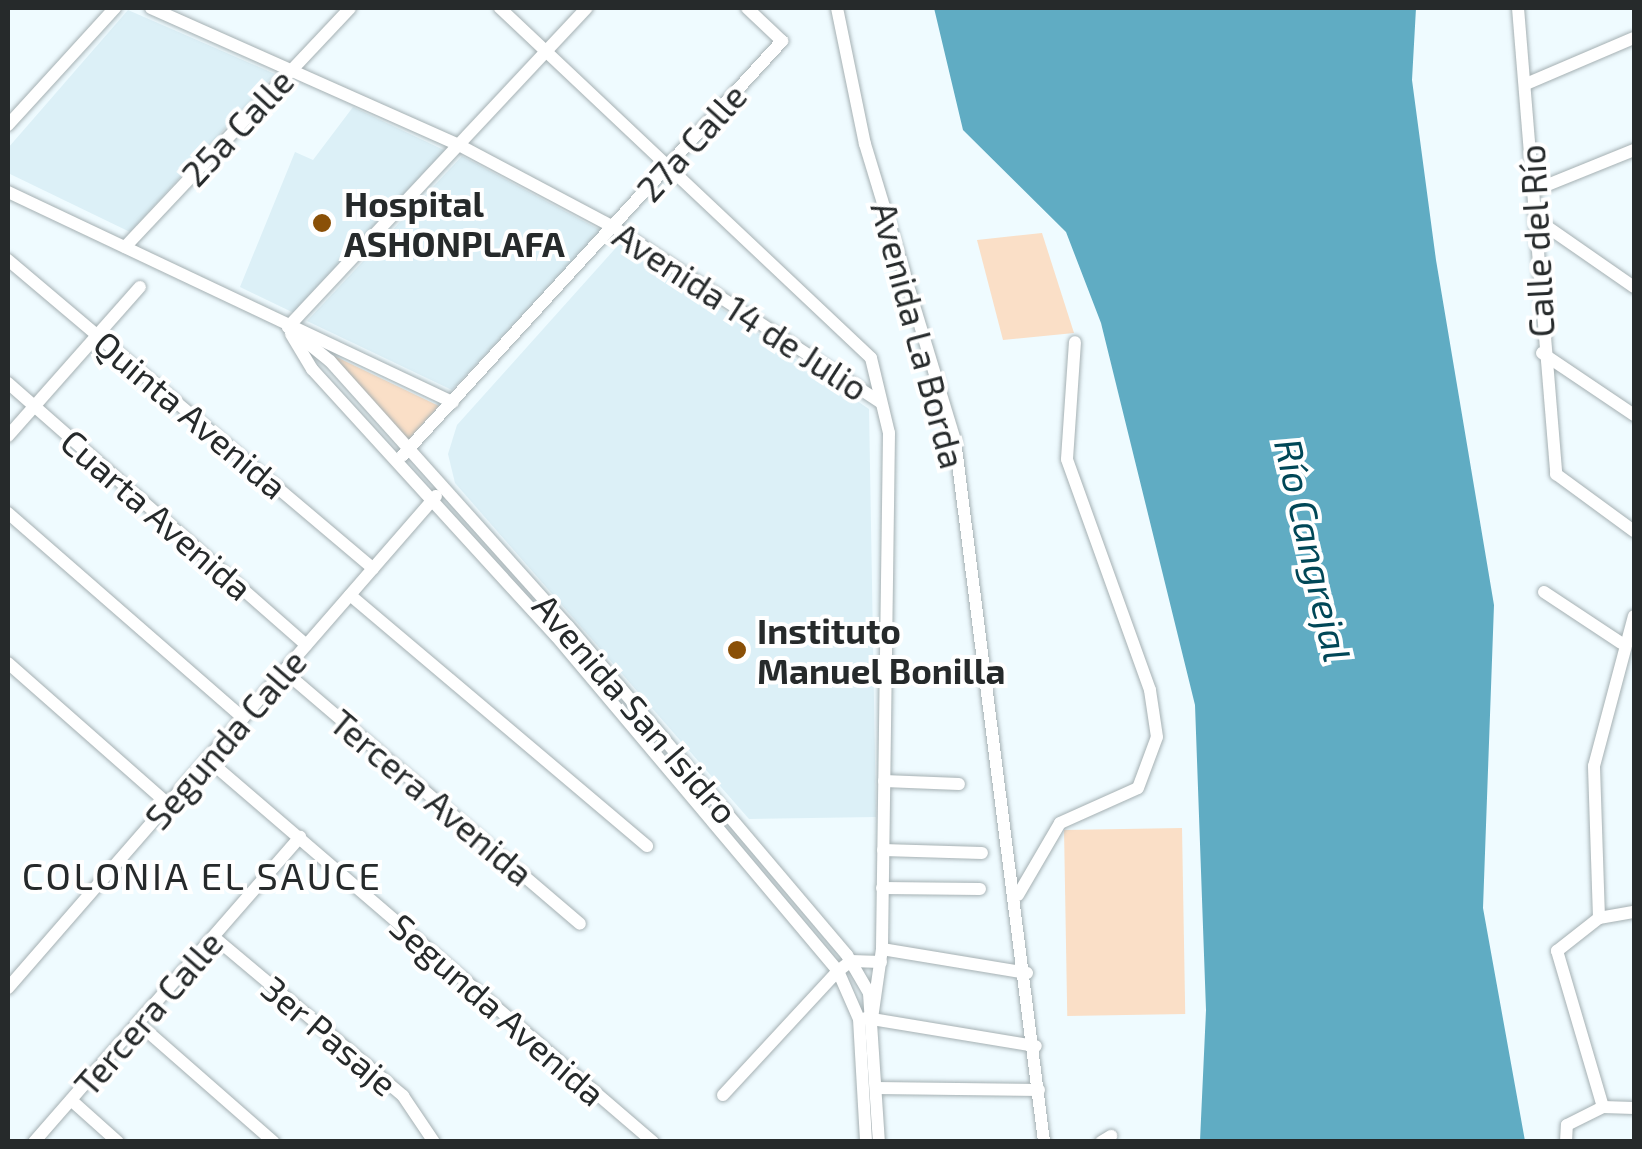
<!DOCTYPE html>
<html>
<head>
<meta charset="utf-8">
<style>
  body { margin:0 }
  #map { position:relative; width:1642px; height:1149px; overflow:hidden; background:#effbff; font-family:"Exo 2",sans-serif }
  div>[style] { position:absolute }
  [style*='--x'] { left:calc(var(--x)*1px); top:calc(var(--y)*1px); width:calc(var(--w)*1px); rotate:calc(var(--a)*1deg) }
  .built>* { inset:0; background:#dcf0f7 }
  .green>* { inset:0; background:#fadfc7; transform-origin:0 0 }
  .water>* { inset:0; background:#60acc3 }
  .roads { filter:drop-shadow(0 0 2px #a5b0b3) drop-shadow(0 0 2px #a5b0b3) }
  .minor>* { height:12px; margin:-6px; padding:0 6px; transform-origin:6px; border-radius:6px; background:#fff }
  .dots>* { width:28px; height:28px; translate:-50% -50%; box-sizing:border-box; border:5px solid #fff; border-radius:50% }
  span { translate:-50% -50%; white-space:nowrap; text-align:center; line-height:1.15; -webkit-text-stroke:8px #fff; paint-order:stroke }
  .street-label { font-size:35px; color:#262a2b }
  .poi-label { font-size:35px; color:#262a2b; font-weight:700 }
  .left { translate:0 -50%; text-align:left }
  .water-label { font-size:38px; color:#004757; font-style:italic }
  .neighbourhood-label { font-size:38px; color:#262a2b; letter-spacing:2.5px }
  .frame { position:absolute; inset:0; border:10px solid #262a2b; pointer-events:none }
</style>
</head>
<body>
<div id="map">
  <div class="built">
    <div style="clip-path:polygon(128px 10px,275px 74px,130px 232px,8px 173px,8px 148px)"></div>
    <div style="clip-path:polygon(353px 107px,446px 151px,294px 313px,240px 287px,295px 152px,313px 160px)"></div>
    <div style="clip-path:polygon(462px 156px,602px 231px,452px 390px,307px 321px)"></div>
    <div style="clip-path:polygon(622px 241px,869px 409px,876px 817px,749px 819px,455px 483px,448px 454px,457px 425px)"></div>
  </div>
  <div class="green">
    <div style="clip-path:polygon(1042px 233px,1074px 333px,1003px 340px,977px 240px)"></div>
    <div style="clip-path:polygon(328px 353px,439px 406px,408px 440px)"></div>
    <div style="left:1182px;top:828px;width:186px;height:118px;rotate:89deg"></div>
  </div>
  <div class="water">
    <div style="clip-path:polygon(934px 8px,1416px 8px,1412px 80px,1436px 260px,1494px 605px,1483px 908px,1525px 1141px,1200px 1141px,1206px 1010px,1195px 705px,1101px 323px,1066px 232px,963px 130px)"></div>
  </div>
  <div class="roads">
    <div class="minor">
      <div style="--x:151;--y:8;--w:337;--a:24"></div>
      <div style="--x:459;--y:145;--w:177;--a:28"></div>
      <div style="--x:615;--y:228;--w:318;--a:33.3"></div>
      <div style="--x:500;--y:8;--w:510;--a:43.33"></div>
      <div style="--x:871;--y:358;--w:77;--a:76.5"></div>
      <div style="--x:889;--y:433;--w:516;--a:90.78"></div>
      <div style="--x:882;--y:949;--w:70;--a:98.2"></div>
      <div style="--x:837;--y:8;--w:139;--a:78.4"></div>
      <div style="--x:865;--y:144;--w:309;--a:73.1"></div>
      <div style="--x:955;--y:440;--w:708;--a:82.77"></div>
      <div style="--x:1518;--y:8;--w:468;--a:85.3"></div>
      <div style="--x:1556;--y:474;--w:97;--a:36.2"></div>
      <div style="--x:1526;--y:84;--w:117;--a:-23.1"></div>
      <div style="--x:8;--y:125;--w:159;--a:-47.6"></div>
      <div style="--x:1535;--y:190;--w:107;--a:-22"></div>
      <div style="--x:8;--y:192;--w:492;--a:25.3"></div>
      <div style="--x:1536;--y:219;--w:119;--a:34.8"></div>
      <div style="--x:125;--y:247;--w:328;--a:-46.7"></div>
      <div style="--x:8;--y:260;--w:478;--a:40.2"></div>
      <div style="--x:288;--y:327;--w:54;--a:39"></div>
      <div style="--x:330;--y:361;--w:356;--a:48.1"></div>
      <div style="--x:568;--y:626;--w:431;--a:49.7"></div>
      <div style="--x:847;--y:955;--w:44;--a:59.9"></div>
      <div style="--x:869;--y:993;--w:149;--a:86.2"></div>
      <div style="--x:288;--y:327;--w:437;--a:-46.9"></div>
      <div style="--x:291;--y:334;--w:41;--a:59"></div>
      <div style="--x:312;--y:369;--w:362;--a:47.6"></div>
      <div style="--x:556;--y:636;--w:438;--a:49.9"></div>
      <div style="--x:838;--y:971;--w:52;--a:66.4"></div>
      <div style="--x:859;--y:1019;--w:123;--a:86.7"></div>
      <div style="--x:1542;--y:353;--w:111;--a:34"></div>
      <div style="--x:8;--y:383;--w:397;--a:41.3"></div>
      <div style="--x:8;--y:436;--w:199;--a:-48.5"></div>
      <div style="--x:402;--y:456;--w:563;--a:-47.52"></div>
      <div style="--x:782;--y:41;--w:48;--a:-136.7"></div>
      <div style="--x:8;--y:513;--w:312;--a:41.1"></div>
      <div style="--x:1544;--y:592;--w:92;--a:33.5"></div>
      <div style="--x:350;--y:595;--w:389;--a:40.2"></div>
      <div style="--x:8;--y:663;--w:213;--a:41.4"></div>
      <div style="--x:284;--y:671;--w:389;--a:40.5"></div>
      <div style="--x:207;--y:759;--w:588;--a:40.65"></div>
      <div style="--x:884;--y:781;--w:75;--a:2.3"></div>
      <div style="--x:883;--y:850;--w:99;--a:1.7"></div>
      <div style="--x:882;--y:888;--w:98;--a:0.6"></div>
      <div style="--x:1018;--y:895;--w:83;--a:-59.7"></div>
      <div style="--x:1060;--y:823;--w:85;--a:-24.2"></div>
      <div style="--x:1138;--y:788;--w:54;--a:-69.6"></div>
      <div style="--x:1157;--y:737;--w:48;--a:-98.5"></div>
      <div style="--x:1150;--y:690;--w:245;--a:-109.8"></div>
      <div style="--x:1067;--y:459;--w:117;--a:-86.1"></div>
      <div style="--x:1599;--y:918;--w:152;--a:-91.9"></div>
      <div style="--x:1594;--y:766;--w:155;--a:-75.1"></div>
      <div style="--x:215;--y:938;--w:246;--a:40"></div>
      <div style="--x:403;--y:1096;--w:55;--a:56"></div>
      <div style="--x:882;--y:949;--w:147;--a:9.4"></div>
      <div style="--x:8;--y:988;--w:652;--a:-48.98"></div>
      <div style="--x:866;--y:1018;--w:172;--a:9.4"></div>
      <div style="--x:139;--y:1024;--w:179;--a:41.2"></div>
      <div style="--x:876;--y:1088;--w:163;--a:0.7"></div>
      <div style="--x:723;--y:1095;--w:169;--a:-47.2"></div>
      <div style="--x:838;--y:971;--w:16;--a:-38"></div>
      <div style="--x:851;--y:961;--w:30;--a:2"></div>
      <div style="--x:71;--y:1100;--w:63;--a:41.8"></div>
      <div style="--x:1603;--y:1107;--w:163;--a:-106.4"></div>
      <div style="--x:1557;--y:951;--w:53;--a:-38.2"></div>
      <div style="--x:1599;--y:918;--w:36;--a:-10"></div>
      <div style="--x:34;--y:1142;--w:405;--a:-48.9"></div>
      <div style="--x:1101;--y:1142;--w:12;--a:-31"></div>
      <div style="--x:1566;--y:1142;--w:17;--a:-87"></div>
      <div style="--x:1567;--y:1125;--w:40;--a:-26.6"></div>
      <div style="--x:1603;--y:1107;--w:31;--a:2"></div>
    </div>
  </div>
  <div class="dots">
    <div style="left:322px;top:223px;background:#8a5007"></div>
    <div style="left:737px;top:650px;background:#8a5007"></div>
  </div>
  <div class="street-label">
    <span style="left:237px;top:127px;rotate:-47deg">25a Calle</span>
    <span style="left:691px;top:142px;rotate:-48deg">27a Calle</span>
    <span style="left:1536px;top:241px;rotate:-93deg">Calle del Río</span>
    <span style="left:741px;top:311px;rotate:33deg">Avenida 14 de Julio</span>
    <span style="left:919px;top:335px;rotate:75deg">Avenida La Borda</span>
    <span style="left:191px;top:414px;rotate:40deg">Quinta Avenida</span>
    <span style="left:157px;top:514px;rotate:41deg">Cuarta Avenida</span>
    <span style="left:636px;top:708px;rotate:49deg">Avenida San Isidro</span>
    <span style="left:225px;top:739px;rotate:-49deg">Segunda Calle</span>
    <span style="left:432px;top:797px;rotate:40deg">Tercera Avenida</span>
    <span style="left:498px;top:1009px;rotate:41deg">Segunda Avenida</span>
    <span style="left:148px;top:1013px;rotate:-49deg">Tercera Calle</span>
    <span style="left:330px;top:1035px;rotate:40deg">3er Pasaje</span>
  </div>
  <div class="poi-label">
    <span class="left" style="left:344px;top:223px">Hospital<br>ASHONPLAFA</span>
    <span class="left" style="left:757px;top:650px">Instituto<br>Manuel Bonilla</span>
  </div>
  <div class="water-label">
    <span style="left:1313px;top:550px;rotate:77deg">Río Cangrejal</span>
  </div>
  <div class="neighbourhood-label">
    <span style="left:202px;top:876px">COLONIA EL SAUCE</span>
  </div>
  <div class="frame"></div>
</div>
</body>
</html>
